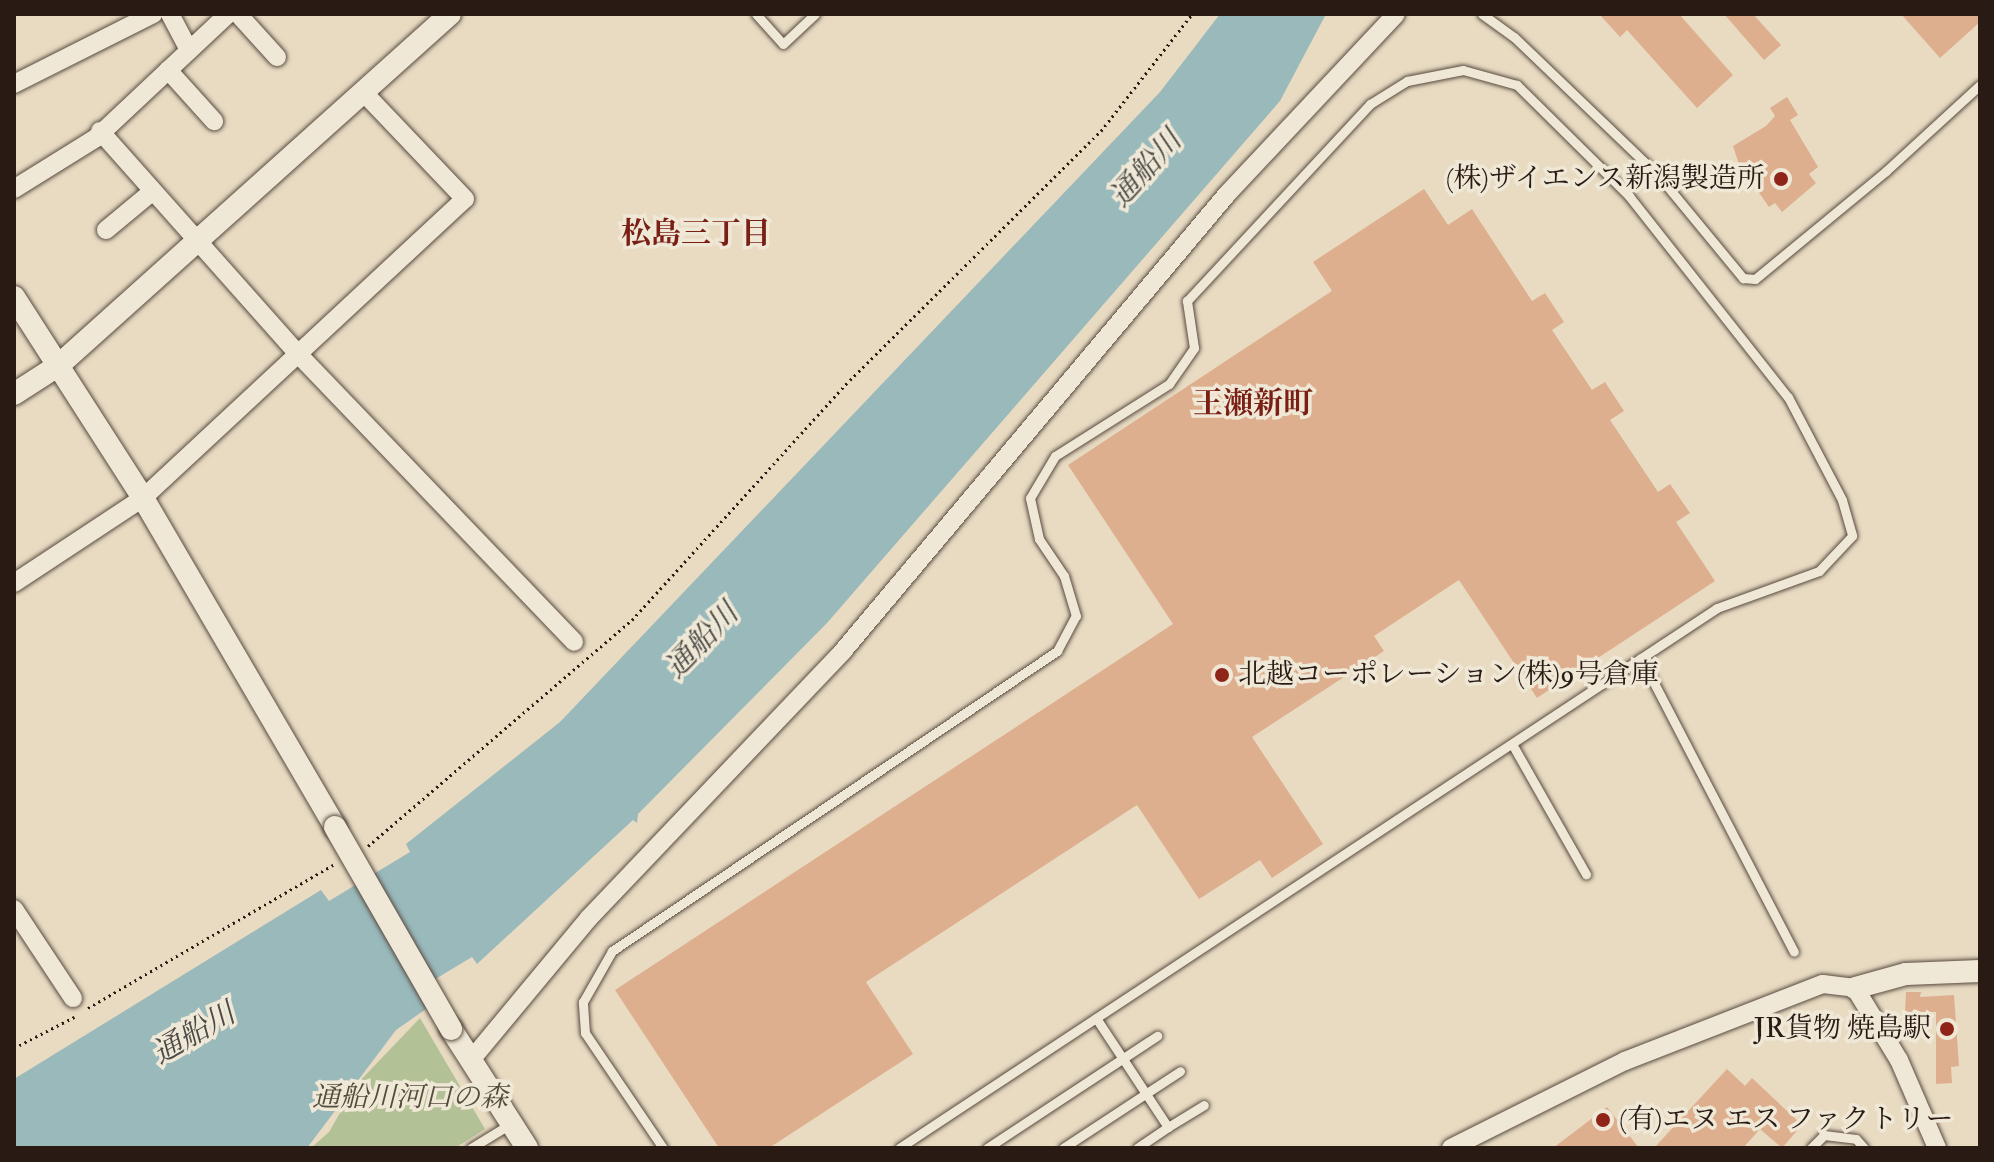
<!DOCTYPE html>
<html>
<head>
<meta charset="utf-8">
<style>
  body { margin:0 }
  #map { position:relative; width:1994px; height:1162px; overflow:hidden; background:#e8dbc2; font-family:"IM FELL Double Pica","Noto Serif JP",serif }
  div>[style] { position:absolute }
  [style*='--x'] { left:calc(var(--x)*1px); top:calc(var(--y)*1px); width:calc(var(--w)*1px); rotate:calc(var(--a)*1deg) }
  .green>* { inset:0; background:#b3c196 }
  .water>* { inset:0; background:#99b9bb }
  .building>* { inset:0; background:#deaf8e }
  .path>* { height:3px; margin-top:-1.5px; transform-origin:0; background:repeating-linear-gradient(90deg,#291b14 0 2px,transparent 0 6px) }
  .roads { filter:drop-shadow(0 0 2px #594b40) drop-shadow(0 0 2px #594b40) }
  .service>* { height:9px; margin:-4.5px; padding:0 4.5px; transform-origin:4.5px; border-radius:4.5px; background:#f0e8d7 }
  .minor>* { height:18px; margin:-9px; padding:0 9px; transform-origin:9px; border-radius:9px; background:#f0e8d7 }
  .tertiary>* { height:22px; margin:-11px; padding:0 11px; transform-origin:11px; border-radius:11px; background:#f0e8d7 }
  .bridges { filter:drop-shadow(0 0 2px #594b40) drop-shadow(0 0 2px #594b40) }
  .tertiary-bridge>* { height:22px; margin:-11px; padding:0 11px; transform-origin:11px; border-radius:11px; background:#f0e8d7 }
  .dots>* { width:22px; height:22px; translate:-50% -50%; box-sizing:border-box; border:4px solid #f0e8d7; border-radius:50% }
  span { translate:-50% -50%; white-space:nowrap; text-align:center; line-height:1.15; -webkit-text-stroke:7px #f0e8d7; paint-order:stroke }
  .poi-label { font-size:28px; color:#291b14 }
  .right { translate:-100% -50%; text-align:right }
  .left { translate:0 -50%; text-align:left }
  .park-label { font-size:28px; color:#524d3b; font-style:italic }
  .water-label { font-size:30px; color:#4b4a46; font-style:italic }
  .neighbourhood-label { font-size:30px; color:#7a1f14; font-weight:700 }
  .frame { position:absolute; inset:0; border:16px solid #291b14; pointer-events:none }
</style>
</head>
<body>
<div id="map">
  <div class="green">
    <div style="clip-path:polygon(420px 1018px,485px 1129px,455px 1148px,311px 1148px,329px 1132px,356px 1085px)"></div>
  </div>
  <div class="water">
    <div style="clip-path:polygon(1220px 14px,1326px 14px,1280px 101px,827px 623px,638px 814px,637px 823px,633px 820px,477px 964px,472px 957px,427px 984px,436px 1002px,396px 1030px,307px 1148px,14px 1148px,14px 1079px,321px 890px,329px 901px,410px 852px,406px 844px,560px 722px,1160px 92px)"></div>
  </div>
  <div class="building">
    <div style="clip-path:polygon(1599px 14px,1679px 14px,1733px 75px,1697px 108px,1627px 30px,1620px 37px)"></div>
    <div style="clip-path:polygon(1724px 14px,1753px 14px,1781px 45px,1764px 60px)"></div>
    <div style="clip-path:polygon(1901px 14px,1980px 14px,1980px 22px,1940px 58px)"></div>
    <div style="clip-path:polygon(1787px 97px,1798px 115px,1790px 120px,1818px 167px,1809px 174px,1816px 183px,1782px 212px,1775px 203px,1769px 207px,1739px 164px,1733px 146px,1766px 126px,1775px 116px,1770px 108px)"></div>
    <div style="clip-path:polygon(1424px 189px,1448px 225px,1472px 209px,1532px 301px,1545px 293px,1564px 322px,1552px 330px,1592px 390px,1605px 382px,1624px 411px,1610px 420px,1658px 492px,1670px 484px,1690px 513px,1676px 522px,1715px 581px,1537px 698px,1459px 580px,1374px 636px,1384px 651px,1252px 737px,1323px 844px,1272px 878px,1260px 860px,1199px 899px,1137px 805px,866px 982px,913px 1054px,769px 1148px,719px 1148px,615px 990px,1173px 624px,1068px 465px,1332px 291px,1313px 262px)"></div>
    <div style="clip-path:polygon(1906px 992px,1921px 992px,1920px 997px,1954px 995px,1959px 1066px,1951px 1067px,1952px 1083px,1936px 1084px,1936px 1012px,1905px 1012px)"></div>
    <div style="clip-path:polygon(1727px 1069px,1745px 1086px,1752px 1078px,1802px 1125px,1782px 1148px,1760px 1129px,1743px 1148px,1654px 1148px)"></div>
    <div style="clip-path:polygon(1607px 1107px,1639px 1148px,1553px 1148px)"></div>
  </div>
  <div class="path">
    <div style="--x:368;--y:846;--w:348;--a:-40.6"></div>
    <div style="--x:632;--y:620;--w:324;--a:-47.8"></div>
    <div style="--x:850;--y:380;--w:354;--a:-44.8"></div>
    <div style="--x:1101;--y:131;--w:148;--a:-52.1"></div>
    <div style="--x:88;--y:1008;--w:284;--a:-30.3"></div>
    <div style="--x:14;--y:1048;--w:68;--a:-27.3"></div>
  </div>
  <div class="roads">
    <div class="service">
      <div style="--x:756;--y:14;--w:40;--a:48"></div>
      <div style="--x:783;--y:44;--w:44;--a:-43.2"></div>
      <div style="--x:1482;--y:14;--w:39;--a:36"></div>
      <div style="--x:1514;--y:37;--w:199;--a:43.8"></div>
      <div style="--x:1658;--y:175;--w:134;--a:50.5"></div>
      <div style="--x:1743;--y:278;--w:12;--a:5"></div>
      <div style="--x:1755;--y:279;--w:170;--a:-39.5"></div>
      <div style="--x:1886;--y:171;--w:127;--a:-42.5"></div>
      <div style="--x:1641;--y:658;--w:331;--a:62.5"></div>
      <div style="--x:1512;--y:744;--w:150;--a:60.4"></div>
      <div style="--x:1096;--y:1018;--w:131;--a:56.6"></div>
      <div style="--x:1168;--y:1127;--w:37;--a:146"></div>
      <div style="--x:1168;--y:1127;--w:42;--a:-31.4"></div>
      <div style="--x:471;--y:1148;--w:48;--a:-31.4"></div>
      <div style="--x:663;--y:1148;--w:139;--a:-124.1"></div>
      <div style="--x:585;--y:1033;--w:31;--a:-94"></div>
      <div style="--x:583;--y:1002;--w:59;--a:-60.4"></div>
      <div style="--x:612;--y:951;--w:537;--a:-33.99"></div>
      <div style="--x:1057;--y:651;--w:40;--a:-62"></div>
      <div style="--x:1076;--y:616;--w:42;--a:-106.7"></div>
      <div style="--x:1064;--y:576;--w:45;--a:-124"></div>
      <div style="--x:1039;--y:539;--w:42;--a:-102.4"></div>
      <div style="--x:1030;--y:498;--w:49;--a:-59.2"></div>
      <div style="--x:1055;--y:456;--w:135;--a:-32.3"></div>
      <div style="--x:1169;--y:384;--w:44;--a:-55.2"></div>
      <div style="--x:1194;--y:348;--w:48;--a:-98.5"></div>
      <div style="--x:1187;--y:301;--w:269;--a:-47.1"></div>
      <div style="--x:1370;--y:104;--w:44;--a:-31.9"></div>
      <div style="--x:1407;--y:81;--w:57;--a:-11.1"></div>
      <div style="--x:1463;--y:70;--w:56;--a:15.5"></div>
      <div style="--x:1517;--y:85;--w:158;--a:44.7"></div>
      <div style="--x:1629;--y:196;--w:256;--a:51.7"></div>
      <div style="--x:1788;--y:397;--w:116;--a:62.3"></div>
      <div style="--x:1842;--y:500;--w:37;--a:74"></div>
      <div style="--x:1852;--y:536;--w:48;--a:133.3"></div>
      <div style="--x:1819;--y:571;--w:109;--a:160.1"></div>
      <div style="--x:1717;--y:608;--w:980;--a:146.57"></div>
      <div style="--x:987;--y:1148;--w:204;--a:-33.4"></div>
      <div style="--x:1063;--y:1148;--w:140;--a:-33.3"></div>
      <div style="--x:1811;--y:1148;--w:18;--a:-45"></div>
      <div style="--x:1824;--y:1135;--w:32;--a:7"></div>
      <div style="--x:1856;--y:1139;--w:12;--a:48"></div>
    </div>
    <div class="minor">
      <div style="--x:170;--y:14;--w:41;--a:62.2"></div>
      <div style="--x:238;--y:14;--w:58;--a:47.8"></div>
      <div style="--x:168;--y:70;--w:69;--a:48"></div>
      <div style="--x:14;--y:84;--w:156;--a:-26.7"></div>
      <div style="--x:100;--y:131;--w:301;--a:48.4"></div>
      <div style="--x:300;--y:356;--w:396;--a:46.2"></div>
      <div style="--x:14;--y:189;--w:97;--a:-31.9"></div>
      <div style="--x:96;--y:138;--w:181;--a:-43.2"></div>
      <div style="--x:106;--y:230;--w:61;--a:-39.7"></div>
      <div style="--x:14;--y:583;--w:154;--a:-33.4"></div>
      <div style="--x:143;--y:498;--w:439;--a:-42.9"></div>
      <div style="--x:465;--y:199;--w:148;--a:-133.6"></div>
      <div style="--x:14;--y:909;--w:107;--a:56.5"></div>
      <div style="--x:471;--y:1060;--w:185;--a:-50.3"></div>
      <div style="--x:589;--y:918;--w:369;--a:-46.4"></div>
      <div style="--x:843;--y:651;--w:598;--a:-49.95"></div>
      <div style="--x:1228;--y:193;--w:245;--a:-46.8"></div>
      <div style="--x:1451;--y:1148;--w:195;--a:-26.6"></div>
      <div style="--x:1625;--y:1061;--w:212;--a:-21.3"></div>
      <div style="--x:1823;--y:984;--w:32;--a:7"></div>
      <div style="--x:1855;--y:988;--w:84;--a:58.6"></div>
      <div style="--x:1899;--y:1060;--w:96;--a:66.6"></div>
    </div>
    <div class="tertiary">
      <div style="--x:14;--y:297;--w:239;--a:57.3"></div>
      <div style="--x:143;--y:498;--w:381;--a:59.7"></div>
      <div style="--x:14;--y:394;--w:54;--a:-32.8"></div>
      <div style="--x:59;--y:365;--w:525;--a:-41.91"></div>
      <div style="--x:1855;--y:988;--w:53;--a:-15.4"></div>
      <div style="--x:1906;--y:974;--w:74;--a:-2.3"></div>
      <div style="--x:451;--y:1029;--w:141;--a:57.4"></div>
    </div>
  </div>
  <div class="bridges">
    <div class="tertiary-bridge">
      <div style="--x:335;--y:827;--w:233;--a:60.1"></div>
    </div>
  </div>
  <div class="dots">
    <div style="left:1781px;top:179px;background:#8f2418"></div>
    <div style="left:1222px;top:675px;background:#8f2418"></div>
    <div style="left:1947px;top:1029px;background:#8f2418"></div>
    <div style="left:1603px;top:1120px;background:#8f2418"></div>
  </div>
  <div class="poi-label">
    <span class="right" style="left:1765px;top:179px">(株)ザイエンス新潟製造所</span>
    <span class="left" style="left:1238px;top:675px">北越コーポレーション(株)9号倉庫</span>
    <span class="right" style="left:1931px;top:1029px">JR貨物 焼島駅</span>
    <span class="left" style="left:1619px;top:1120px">(有)エヌ エス ファクトリー</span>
  </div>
  <div class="park-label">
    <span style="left:410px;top:1098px">通船川河口の森</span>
  </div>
  <div class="water-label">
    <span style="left:1146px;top:169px;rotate:-48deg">通船川</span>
    <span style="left:702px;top:641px;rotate:-46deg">通船川</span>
    <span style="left:194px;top:1034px;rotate:-30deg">通船川</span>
  </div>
  <div class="neighbourhood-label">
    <span style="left:696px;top:234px">松島三丁目</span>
    <span style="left:1253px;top:404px">王瀬新町</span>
  </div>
  <div class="frame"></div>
</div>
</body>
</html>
